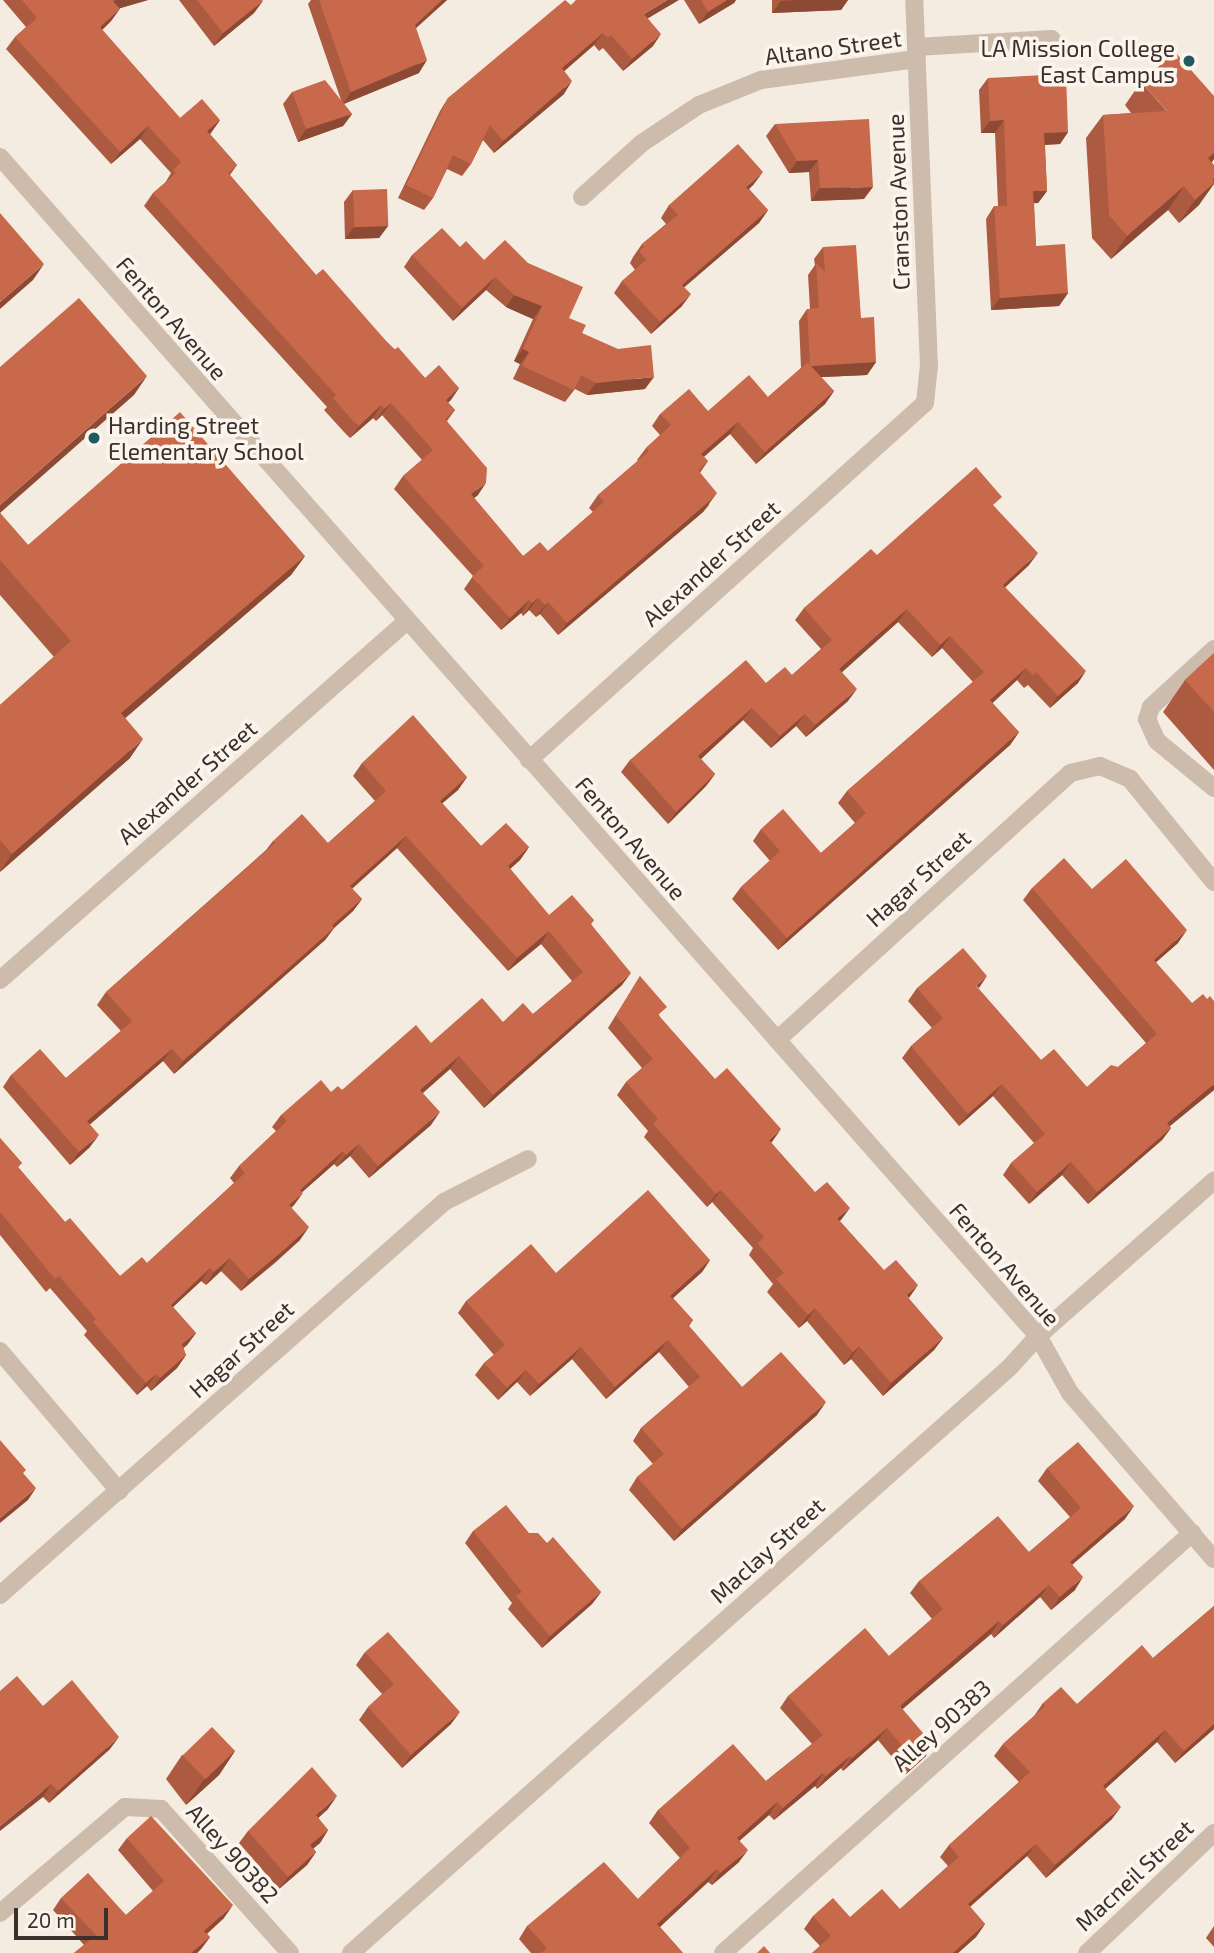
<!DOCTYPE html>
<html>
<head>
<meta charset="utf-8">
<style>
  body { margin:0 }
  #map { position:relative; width:1214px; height:1953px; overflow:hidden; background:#f4ebe1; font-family:"Exo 2",sans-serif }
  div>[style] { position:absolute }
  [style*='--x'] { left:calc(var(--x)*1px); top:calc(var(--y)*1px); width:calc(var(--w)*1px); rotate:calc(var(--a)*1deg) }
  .service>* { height:18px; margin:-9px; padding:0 9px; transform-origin:9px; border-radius:9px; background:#cdbbac }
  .minor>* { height:18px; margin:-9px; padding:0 9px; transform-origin:9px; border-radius:9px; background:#cdbbac }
  .tertiary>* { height:18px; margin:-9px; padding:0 9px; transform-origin:9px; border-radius:9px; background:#cdbbac }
  .wall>* { inset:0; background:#ac5a40 }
  .shaded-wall>* { inset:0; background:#8c4a34 }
  .building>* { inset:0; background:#c8694b; transform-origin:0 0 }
  .dots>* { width:19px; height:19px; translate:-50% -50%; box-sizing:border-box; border:4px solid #fbf5ee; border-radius:50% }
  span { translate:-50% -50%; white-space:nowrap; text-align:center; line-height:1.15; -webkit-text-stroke:7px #fbf5ee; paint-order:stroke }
  .street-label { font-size:23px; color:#3b302b }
  .poi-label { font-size:23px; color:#3b302b }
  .right { translate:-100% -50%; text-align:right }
  .left { translate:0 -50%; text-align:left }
  .scale { position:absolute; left:14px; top:1908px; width:94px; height:32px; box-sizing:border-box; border:4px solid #3b302b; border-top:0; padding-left:9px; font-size:21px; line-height:24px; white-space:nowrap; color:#3b302b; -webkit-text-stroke:5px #fbf5ee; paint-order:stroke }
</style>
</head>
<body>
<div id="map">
  <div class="service">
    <div style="--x:1214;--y:649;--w:86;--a:137.4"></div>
    <div style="--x:1151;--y:707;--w:13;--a:108"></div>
    <div style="--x:1147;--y:719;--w:24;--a:66"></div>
    <div style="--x:1157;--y:741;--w:74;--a:39.5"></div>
    <div style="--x:0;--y:1913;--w:164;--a:-40.3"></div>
    <div style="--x:125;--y:1807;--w:36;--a:3"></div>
    <div style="--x:161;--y:1809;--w:193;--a:48.1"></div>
    <div style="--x:723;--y:1953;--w:630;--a:-41.85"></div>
  </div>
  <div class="minor">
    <div style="--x:916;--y:47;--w:136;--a:-3.4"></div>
    <div style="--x:0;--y:157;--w:1571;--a:48.64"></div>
    <div style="--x:1038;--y:1336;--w:65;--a:60.7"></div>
    <div style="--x:1070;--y:1393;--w:220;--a:49.1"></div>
    <div style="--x:582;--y:197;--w:81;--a:-42"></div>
    <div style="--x:642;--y:143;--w:69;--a:-33.7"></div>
    <div style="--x:699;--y:105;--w:67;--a:-22"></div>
    <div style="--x:761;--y:80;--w:157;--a:-7.7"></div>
    <div style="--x:529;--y:760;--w:533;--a:-42.04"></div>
    <div style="--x:925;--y:403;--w:36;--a:-84"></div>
    <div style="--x:929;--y:367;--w:367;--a:-92.3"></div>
    <div style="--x:0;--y:980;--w:543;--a:-41.41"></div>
    <div style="--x:777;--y:1040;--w:396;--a:-42.3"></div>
    <div style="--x:1070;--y:773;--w:31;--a:-13"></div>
    <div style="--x:1100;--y:766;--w:33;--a:23"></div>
    <div style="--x:1130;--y:779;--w:133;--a:50.8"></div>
    <div style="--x:0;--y:1351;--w:184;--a:49.6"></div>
    <div style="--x:0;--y:1595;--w:593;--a:-41.51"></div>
    <div style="--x:444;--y:1202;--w:94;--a:-27.1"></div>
    <div style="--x:1087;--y:1953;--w:175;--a:-43.4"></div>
  </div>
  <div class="tertiary">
    <div style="--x:351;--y:1953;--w:880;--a:-41.64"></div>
    <div style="--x:1009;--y:1368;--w:43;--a:-47.8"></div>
    <div style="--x:1038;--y:1336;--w:235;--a:-41.4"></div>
  </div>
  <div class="wall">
    <div style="clip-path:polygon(3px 0,148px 0,120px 8px,111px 21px,102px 30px,180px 118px,220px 120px,210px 134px,237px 165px,230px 175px,316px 275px,425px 378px,459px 388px,448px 403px,455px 410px,447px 421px,478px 495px,474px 498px,523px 556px,548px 551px,593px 512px,589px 508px,598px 495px,638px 461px,637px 460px,646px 448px,660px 435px,652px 426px,660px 414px,708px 411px,768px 397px,801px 368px,799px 321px,807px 309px,810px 309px,808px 275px,815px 265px,814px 259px,823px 247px,861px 318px,876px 362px,867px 375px,821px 377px,834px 391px,825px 404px,756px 464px,730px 434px,704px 457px,708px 461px,700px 473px,709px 505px,703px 512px,558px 635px,540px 614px,536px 617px,529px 610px,523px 616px,521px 613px,501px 630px,464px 589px,473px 576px,394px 489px,403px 476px,422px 460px,382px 415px,376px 421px,373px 418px,350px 438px,344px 432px,324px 410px,327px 407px,144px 206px,153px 193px,165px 183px,171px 173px,140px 139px,111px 164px,6px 49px,15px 37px,26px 27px)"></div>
    <div style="clip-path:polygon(179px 0,262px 0,254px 13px,214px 46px)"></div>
    <div style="clip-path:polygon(311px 0,447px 0,416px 28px,419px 73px,344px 104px,352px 114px,343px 126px,298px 142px,283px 104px,292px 92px,341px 100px,308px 4px)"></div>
    <div style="clip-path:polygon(684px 0,736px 0,734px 3px,699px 24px)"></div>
    <div style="clip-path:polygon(772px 0,848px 0,841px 10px,772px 13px)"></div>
    <div style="clip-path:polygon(571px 5px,648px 19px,653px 46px,623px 71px,603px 48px,599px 51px,594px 45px,564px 71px,564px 94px,494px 153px,483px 140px,471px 164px,462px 176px,447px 169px,433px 198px,424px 210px,398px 198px,440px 111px,448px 98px)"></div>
    <div style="clip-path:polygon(988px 78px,1068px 132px,1060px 144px,1045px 145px,1047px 191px,1038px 203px,1034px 203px,1036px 246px,1068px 293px,1059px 306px,991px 310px,986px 219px,994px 206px,998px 206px,995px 133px,981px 133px,979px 90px)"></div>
    <div style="clip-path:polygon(1141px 82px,1212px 162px,1199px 205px,1179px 223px,1168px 210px,1111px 259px,1092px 238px,1086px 138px,1103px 115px,1131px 113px,1125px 105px)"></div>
    <div style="clip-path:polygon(775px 124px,864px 199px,811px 201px,809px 172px,789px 173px,766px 136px)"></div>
    <div style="clip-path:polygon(754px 184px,749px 189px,768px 210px,759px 223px,684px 287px,682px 306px,651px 334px,614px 293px,622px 281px,635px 270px,630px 263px,633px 257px,642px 244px,666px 224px,661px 218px,669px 205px)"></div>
    <div style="clip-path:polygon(353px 190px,388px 226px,379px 238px,345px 239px,344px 202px)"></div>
    <div style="clip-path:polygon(460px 247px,484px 260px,569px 318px,582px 333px,645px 389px,587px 395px,575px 389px,565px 402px,513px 379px,520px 364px,514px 361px,533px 319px,506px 307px,486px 290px,453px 321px,404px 267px,412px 255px)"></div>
    <div style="clip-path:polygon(995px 507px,1029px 565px,1005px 587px,1078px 683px,1050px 708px,1028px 685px,1024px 688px,1017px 680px,992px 703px,1019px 732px,1010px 745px,778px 950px,732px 899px,741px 887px,770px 861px,753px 841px,761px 829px,821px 853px,855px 823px,838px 803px,847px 791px,973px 682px,942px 648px,932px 657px,898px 622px,842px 672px,848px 701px,806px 737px,796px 726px,771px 748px,743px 720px,701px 759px,715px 774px,706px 786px,668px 824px,621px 772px,630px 760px,766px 683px,792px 675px,821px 649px,795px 620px,804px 608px,877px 555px)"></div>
    <div style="clip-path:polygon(0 513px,28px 545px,305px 556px,291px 575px,125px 718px,130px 758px,0 872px,0 705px,54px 657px,0 595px)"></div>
    <div style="clip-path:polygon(1214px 653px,1214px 770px,1163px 712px,1185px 680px)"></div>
    <div style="clip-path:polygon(362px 763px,467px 777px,458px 790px,442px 803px,481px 846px,529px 847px,520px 860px,510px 869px,549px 915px,594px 920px,591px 924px,622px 985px,484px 1108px,450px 1069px,423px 1093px,431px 1125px,369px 1178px,350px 1156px,337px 1167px,334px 1164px,302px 1192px,294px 1205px,291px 1208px,300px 1240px,275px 1263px,241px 1291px,221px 1271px,206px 1285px,201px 1281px,173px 1307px,196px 1333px,187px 1345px,183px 1348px,186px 1355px,177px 1368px,151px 1391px,147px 1386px,137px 1395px,84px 1335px,87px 1331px,50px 1288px,46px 1292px,0 1235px,0 1138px,22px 1163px,18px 1167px,65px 1222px,120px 1276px,147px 1263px,234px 1183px,230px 1178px,239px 1166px,276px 1131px,272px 1127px,281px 1115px,331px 1092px,342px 1090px,431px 1043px,503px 1022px,533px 1014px,572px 981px,541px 944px,508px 971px,397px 848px,352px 889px,362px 899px,353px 911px,334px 928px,325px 940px,174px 1074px,163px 1061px,90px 1124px,90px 1147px,70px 1165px,3px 1087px,11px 1075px,66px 1078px,121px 1031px,97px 1005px,106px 992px,266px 850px,273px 841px,328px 843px,375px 801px,353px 776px)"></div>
    <div style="clip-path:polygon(1032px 888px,1092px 889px,1178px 943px,1156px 962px,1214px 1090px,1169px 1126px,1171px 1128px,1162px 1140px,1088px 1204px,1062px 1175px,1029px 1204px,1003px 1175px,1011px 1163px,1034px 1143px,993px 1096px,959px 1126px,902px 1058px,911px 1046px,932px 1028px,908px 1001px,917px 988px,978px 988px,1041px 1060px,1087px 1087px,1118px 1067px,1146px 1043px,1023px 900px)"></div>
    <div style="clip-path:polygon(640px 976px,660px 1017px,943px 1338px,934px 1350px,883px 1396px,851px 1359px,844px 1365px,807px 1321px,799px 1328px,767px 1292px,773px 1284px,749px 1255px,753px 1248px,712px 1202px,707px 1207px,644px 1137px,648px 1131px,617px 1095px,626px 1082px,642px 1068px,608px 1028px)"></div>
    <div style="clip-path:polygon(710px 1260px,702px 1272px,673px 1298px,693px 1320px,689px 1326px,742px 1387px,817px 1415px,674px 1541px,629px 1490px,637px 1477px,653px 1464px,633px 1441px,641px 1428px,689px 1387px,659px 1352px,606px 1399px,572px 1359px,530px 1396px,517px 1382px,498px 1400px,475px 1375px,484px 1363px,494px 1355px,458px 1313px,466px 1301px,556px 1273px)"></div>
    <div style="clip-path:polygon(1047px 1468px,1125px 1519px,1072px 1565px,1075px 1590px,1051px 1610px,1040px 1597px,994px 1638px,991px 1634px,902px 1709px,933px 1745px,925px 1757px,906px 1774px,878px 1740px,843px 1771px,841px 1768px,817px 1789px,815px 1786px,774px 1820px,769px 1815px,740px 1840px,739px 1862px,712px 1885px,708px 1882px,660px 1927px,683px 1953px,531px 1953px,519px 1939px,527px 1926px,638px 1899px,680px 1858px,649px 1823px,658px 1810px,766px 1781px,812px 1744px,780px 1708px,788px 1696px,889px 1656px,932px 1619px,910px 1593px,919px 1581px,1029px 1552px,1070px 1517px,1038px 1481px)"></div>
    <div style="clip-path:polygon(473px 1531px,529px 1533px,547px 1543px,601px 1592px,592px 1604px,542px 1648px,508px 1609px,512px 1603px,465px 1543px)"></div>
    <div style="clip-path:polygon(1214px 1606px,1214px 1729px,1175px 1763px,1157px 1742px,1105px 1789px,1112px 1819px,1046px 1878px,1027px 1856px,970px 1907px,985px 1924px,976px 1937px,958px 1953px,812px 1953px,820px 1946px,804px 1929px,813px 1916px,850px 1917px,900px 1909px,948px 1866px,940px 1857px,949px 1845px,1019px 1782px,994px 1756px,1003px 1744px,1034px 1716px,1043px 1703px,1077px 1704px,1153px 1658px)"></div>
    <div style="clip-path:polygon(365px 1652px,451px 1724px,402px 1768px,359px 1720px,368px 1707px,382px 1694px,356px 1665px)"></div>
    <div style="clip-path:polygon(43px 1706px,110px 1749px,49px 1803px,43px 1797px)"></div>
    <div style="clip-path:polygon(235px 1751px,219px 1775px,186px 1805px,166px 1779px,182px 1755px)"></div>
    <div style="clip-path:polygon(328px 1809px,318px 1818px,328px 1830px,320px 1843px,313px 1848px,316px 1852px,307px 1865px,279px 1889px,239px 1843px,248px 1831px)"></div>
    <div style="clip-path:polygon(127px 1838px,224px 1918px,207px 1934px,210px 1937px,201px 1949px,197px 1953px,74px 1953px,84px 1945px,53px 1910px,61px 1898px,126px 1915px,153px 1891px,118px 1850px)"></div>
    <div style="clip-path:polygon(1214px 1926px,1214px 1947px,1206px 1938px)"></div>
  </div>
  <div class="shaded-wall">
    <div style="clip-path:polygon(115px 0,148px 0,104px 13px,113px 1px)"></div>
    <div style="clip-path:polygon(442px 0,447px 0,406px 37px,415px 25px)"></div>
    <div style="clip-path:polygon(667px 0,679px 0,635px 26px,644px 14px)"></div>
    <div style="clip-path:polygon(727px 0,736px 0,734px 3px,699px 24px,708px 12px)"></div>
    <div style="clip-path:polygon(799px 0,848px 0,841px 10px,772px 13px,781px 1px)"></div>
    <div style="clip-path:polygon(263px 1px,254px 13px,214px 46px,223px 33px)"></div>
    <div style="clip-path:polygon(120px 9px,111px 21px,92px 40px,100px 27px)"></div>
    <div style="clip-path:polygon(603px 33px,594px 45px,553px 81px,562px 68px)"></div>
    <div style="clip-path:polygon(661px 34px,653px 46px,623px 71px,632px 59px)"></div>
    <div style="clip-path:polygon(427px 60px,419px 73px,343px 104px,351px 92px)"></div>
    <div style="clip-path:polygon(572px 81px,564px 94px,494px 153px,503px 141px)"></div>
    <div style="clip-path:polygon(352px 114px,343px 126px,298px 142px,306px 129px)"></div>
    <div style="clip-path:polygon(220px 120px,211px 133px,199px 144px,207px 131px)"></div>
    <div style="clip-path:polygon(1004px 120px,995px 133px,981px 133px,990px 121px)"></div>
    <div style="clip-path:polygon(148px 126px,140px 139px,111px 164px,120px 152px)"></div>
    <div style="clip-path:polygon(1068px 132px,1060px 144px,1036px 145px,1044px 133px)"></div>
    <div style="clip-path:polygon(1214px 148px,1214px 159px,1209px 167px,1192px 182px)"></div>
    <div style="clip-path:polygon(818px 160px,809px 172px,789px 173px,797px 161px)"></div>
    <div style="clip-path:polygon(763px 172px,754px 184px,738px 199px,746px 187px)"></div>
    <div style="clip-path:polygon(1214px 177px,1214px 184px,1199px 205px,1179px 223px,1195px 200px)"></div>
    <div style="clip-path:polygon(1184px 186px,1168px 210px,1111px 259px,1127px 236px)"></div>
    <div style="clip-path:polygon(873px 187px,864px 199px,811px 201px,820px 188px)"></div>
    <div style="clip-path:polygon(1033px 191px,1047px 191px,1038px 203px,1024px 204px)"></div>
    <div style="clip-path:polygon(768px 210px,759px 223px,673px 297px,682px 285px)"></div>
    <div style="clip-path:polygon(388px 226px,379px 238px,345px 239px,354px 227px)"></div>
    <div style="clip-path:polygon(44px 264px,33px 280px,0 309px,0 302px)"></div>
    <div style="clip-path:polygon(495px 277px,486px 290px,453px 321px,462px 308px)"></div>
    <div style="clip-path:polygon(1068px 293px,1059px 306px,991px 310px,1000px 298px)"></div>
    <div style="clip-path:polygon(691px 294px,682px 306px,651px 334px,660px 322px)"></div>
    <div style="clip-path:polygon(514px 295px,542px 306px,533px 319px,506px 307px)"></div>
    <div style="clip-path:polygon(523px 349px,529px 352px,520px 364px,514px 361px)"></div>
    <div style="clip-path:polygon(876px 362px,867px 375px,802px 378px,811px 366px)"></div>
    <div style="clip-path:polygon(147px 376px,134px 395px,0 513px,0 505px)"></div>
    <div style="clip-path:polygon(654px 377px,645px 389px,587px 395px,596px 383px)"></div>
    <div style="clip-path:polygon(459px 388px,451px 400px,437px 413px,446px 400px)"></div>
    <div style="clip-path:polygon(834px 391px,825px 404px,756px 464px,765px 452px)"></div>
    <div style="clip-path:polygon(391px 403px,382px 415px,376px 421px,384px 409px)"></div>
    <div style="clip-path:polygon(381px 405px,373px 418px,350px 438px,359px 426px)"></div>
    <div style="clip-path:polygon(738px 422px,730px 434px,692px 466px,701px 454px)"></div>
    <div style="clip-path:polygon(486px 483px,478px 495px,462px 507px,471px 494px)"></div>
    <div style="clip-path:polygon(717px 493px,703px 512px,558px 635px,567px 623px)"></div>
    <div style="clip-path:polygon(1038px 553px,1029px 565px,995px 597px,1003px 585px)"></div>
    <div style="clip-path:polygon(305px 556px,291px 575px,108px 733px,121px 713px)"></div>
    <div style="clip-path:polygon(538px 598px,529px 610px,523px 616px,532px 603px)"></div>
    <div style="clip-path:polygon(529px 600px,521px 613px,501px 630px,510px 618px)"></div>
    <div style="clip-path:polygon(548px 602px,540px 614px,536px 617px,545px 605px)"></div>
    <div style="clip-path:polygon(907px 609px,898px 622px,831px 682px,839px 669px)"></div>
    <div style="clip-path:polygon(950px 636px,942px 648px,932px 657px,940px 645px)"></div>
    <div style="clip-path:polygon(1026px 668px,1017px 680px,982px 713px,990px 700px)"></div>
    <div style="clip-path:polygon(1086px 671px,1078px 683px,1050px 708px,1058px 696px)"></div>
    <div style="clip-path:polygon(857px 689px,848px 701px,806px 737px,815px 725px)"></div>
    <div style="clip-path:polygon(752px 708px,743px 720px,690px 769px,698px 756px)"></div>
    <div style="clip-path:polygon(805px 714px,796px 726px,771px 748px,780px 736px)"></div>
    <div style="clip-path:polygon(1019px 732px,1010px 745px,778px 950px,787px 938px)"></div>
    <div style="clip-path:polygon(143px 739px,130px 758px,0 872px,12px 854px)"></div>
    <div style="clip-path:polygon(715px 774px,706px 786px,668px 824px,676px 812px)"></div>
    <div style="clip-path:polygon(467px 777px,458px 790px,431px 813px,440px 801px)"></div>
    <div style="clip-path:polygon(406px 836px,397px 848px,341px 898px,350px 886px)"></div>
    <div style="clip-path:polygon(529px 847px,520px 860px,499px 879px,508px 866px)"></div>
    <div style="clip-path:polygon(362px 899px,353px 911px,334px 928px,325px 940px,174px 1074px,183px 1061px)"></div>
    <div style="clip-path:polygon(1187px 930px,1178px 943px,1145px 972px,1154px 960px)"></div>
    <div style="clip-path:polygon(549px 931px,541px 944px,508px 971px,517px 958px)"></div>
    <div style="clip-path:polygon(631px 973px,622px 985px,484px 1108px,493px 1095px)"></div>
    <div style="clip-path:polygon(987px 976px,979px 988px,976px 986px)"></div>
    <div style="clip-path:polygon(172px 1049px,163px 1061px,79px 1134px,87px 1121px)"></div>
    <div style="clip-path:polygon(459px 1056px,450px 1069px,412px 1102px,420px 1090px)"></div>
    <div style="clip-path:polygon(1002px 1084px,993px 1096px,959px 1126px,968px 1114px)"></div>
    <div style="clip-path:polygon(1214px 1084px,1214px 1090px,1158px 1136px,1167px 1123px)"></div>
    <div style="clip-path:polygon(440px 1112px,431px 1125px,369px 1178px,378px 1166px)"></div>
    <div style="clip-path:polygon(1171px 1128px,1162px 1140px,1088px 1204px,1097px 1192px)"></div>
    <div style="clip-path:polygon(781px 1129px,772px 1142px,760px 1152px,769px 1140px)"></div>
    <div style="clip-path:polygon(99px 1135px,90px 1147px,70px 1165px,79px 1152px)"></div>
    <div style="clip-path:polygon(359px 1144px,350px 1156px,337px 1167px,346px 1155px)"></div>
    <div style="clip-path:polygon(343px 1151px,334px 1164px,291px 1202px,300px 1190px)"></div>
    <div style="clip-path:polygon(1071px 1162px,1062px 1175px,1029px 1204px,1037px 1192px)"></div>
    <div style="clip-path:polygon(721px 1190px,712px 1202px,707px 1207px,716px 1194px)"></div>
    <div style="clip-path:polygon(303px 1193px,294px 1205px,280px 1218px,289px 1205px)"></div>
    <div style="clip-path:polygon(850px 1208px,841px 1220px,829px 1231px,837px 1218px)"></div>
    <div style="clip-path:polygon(309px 1227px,300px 1240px,241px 1291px,249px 1279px)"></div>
    <div style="clip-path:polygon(230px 1258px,221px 1271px,206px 1285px,214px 1272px)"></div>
    <div style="clip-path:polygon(710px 1260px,702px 1272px,662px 1308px,670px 1296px)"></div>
    <div style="clip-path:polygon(210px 1268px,201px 1281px,162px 1317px,171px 1305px)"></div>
    <div style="clip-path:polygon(918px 1285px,909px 1298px,906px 1295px)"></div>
    <div style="clip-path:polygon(815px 1308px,807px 1321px,799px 1328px,808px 1315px)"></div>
    <div style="clip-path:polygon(196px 1333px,187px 1345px,173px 1357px,182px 1344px)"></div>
    <div style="clip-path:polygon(943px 1338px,934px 1350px,883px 1396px,891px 1383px)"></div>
    <div style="clip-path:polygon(668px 1340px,659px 1352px,606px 1399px,615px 1387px)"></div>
    <div style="clip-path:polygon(859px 1346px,851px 1359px,844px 1365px,853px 1352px)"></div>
    <div style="clip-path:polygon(581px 1347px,572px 1359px,530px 1396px,539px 1384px)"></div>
    <div style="clip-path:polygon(186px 1355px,177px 1368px,151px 1391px,160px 1378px)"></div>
    <div style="clip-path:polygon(526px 1370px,517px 1382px,498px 1400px,507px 1388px)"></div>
    <div style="clip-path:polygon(156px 1374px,147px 1386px,137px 1395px,146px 1383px)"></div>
    <div style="clip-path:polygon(826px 1402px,817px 1415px,674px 1541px,682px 1529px)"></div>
    <div style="clip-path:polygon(36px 1488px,28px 1500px,0 1523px,0 1518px)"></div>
    <div style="clip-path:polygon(1134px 1506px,1125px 1519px,1061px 1574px,1070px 1562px)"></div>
    <div style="clip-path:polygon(1083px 1577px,1075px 1590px,1051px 1610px,1060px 1597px)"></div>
    <div style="clip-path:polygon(1049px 1585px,1040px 1597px,994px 1638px,1003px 1625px)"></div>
    <div style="clip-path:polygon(601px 1592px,592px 1604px,542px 1648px,550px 1636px)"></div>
    <div style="clip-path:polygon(999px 1621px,991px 1634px,891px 1719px,900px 1706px)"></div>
    <div style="clip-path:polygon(460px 1712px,451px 1724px,402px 1768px,411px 1755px)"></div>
    <div style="clip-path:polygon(1214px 1724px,1214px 1729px,1175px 1763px,1184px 1751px)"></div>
    <div style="clip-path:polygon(887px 1728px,878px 1740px,843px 1771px,852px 1758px)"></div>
    <div style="clip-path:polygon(1165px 1730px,1157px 1742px,1094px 1799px,1103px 1786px)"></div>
    <div style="clip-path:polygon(119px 1737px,110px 1749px,49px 1803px,58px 1791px)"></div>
    <div style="clip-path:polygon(933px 1745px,925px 1757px,906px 1774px,915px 1761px)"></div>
    <div style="clip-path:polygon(235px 1751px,219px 1775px,186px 1805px,203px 1781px)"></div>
    <div style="clip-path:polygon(850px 1756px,841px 1768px,817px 1789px,826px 1776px)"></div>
    <div style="clip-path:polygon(823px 1773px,815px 1786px,774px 1820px,783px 1808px)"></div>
    <div style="clip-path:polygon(51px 1784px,43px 1797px,0 1831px,0 1826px)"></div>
    <div style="clip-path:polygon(337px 1796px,328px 1809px,307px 1828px,316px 1815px)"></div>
    <div style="clip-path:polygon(777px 1802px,769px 1815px,729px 1850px,737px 1838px)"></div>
    <div style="clip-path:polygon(1121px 1807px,1112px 1819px,1046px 1878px,1055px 1865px)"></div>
    <div style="clip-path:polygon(328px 1830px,320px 1843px,302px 1858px,310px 1845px)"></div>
    <div style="clip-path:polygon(1036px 1844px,1027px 1856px,959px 1916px,968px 1904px)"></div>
    <div style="clip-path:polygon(748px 1850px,739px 1862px,712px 1885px,720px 1873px)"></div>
    <div style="clip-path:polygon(316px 1852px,307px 1865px,279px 1889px,288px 1877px)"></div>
    <div style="clip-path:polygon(717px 1869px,708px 1882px,649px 1937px,657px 1924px)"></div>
    <div style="clip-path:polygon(233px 1905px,224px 1918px,196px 1943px,204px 1931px)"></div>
    <div style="clip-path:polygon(985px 1924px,976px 1937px,958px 1953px,953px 1953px)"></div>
    <div style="clip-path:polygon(210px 1937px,201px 1949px,197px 1953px,191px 1953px)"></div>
  </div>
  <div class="building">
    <div style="clip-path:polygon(22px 0,115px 0,113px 1px,120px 9px,100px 27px,180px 118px,202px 99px,220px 120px,207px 131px,237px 165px,228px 173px,316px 275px,323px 269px,394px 350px,398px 347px,425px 378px,439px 365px,459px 388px,446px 400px,455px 410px,445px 419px,487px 468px,486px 483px,471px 494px,523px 556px,540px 542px,548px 551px,604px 502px,598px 495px,649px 451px,646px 448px,671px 425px,660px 414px,689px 389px,708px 411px,749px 375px,768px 397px,808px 362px,810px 365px,807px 309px,819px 308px,816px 263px,825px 272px,823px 247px,856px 245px,861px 318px,874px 317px,876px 362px,811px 366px,834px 391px,765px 452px,738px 422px,701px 454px,708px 461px,698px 470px,717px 493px,712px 499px,567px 623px,548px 602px,545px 605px,538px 598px,532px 603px,529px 600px,510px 618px,472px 577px,484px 566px,403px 476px,433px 450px,391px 403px,384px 409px,381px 405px,359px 426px,352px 420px,333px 398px,336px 395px,153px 193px,176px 173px,173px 170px,181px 162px,148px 126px,120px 152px,15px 37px,37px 18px)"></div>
    <div style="clip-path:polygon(197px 0,262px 0,263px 1px,223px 33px)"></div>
    <div style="clip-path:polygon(319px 0,442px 0,415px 25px,427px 60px,351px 92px)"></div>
    <div style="clip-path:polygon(565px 0,571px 5px,576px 0,667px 0,644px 14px,661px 34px,632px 59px,611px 35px,608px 38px,603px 33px,562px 68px,572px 81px,503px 141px,490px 125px,471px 164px,453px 155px,433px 198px,406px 185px,448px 98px)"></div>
    <div style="clip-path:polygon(701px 0,727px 0,708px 12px)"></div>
    <div style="clip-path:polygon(1175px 52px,1214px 96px,1214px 153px,1208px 158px,1214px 165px,1214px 177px,1213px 178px,1214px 183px,1195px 200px,1184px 186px,1127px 236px,1109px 215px,1103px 115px,1167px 111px,1141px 82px)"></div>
    <div style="clip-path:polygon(1066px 74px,1068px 132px,1044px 133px,1047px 191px,1033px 191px,1036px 246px,1065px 244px,1068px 293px,1000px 298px,994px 206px,1007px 206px,1004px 120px,990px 121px,988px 78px)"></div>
    <div style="clip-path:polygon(325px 80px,352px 114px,306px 129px,292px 92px)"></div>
    <div style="clip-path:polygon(869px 119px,873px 187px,820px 188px,818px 160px,797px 161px,775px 124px)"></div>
    <div style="clip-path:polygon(738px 144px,763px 172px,746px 187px,768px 210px,682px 285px,691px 294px,660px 322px,622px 281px,646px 260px,639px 251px,644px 247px,642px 244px,678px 215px,669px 205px)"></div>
    <div style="left:387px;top:189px;width:37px;height:34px;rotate:88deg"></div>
    <div style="clip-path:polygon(0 213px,44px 264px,0 302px)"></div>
    <div style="clip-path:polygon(442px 228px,460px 247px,466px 241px,484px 260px,505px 240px,528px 263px,583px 287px,569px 318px,586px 325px,582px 333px,618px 349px,651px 345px,654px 377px,596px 383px,581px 375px,574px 390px,522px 366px,529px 352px,523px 349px,542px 306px,514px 295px,495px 277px,462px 308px,412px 255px)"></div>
    <div style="clip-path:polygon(79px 298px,147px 376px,0 505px,0 367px)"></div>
    <div style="clip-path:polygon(180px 412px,305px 556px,121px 713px,143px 739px,12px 854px,0 840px,0 705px,71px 641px,0 560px,0 513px,28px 545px)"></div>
    <div style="clip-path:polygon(976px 467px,1002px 497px,993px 505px,1038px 553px,1003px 585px,1086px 671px,1058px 696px,1036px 672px,1033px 675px,1026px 668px,990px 700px,1019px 732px,787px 938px,741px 887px,780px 851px,761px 829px,783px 809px,821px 853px,866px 813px,847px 791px,984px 672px,950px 636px,940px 645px,907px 609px,839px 669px,857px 689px,815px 725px,805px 714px,780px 736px,752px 708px,698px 756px,715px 774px,676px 812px,630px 760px,746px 660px,766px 683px,785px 667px,792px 675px,832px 640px,804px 608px,871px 549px,877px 555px)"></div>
    <div style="clip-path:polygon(1214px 653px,1214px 712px,1185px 680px)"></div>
    <div style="clip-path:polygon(413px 715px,467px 777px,440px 801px,481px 846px,506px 823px,529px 847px,508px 866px,549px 915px,572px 895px,594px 920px,590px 923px,631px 973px,493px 1095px,459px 1056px,420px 1090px,440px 1112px,378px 1166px,359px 1144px,346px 1155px,343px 1151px,300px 1190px,303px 1193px,289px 1205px,309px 1227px,284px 1250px,249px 1279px,230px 1258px,214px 1272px,210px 1268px,171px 1305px,196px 1333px,182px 1344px,186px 1355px,160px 1378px,156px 1374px,146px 1383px,93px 1322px,96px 1319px,59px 1276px,55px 1279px,0 1212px,0 1138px,22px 1163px,17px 1166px,65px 1222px,70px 1218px,120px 1276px,142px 1257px,147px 1263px,245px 1173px,239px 1166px,287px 1121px,281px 1115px,321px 1080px,331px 1092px,338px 1086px,342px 1090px,416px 1025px,431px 1043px,482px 998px,503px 1022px,523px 1003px,533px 1014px,583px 972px,549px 931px,517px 958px,406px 836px,350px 886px,362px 899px,332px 925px,334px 928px,183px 1061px,172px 1049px,87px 1121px,99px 1135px,79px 1152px,11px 1075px,40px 1049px,66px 1078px,132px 1021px,106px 992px,275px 843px,273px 841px,302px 814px,328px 843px,386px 791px,362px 763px)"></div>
    <div style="clip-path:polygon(1064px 858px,1092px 889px,1126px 859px,1187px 930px,1154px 960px,1192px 1003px,1203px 994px,1207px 999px,1210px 996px,1214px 1001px,1214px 1084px,1167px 1123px,1171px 1128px,1097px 1192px,1071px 1162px,1037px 1192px,1011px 1163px,1045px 1134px,1002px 1084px,968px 1114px,911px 1046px,943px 1018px,917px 988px,963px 948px,987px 976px,976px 986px,1012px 1027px,1041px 1060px,1054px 1049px,1087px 1087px,1111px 1065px,1118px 1067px,1157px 1034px,1032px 888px)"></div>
    <div style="clip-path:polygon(640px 976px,667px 1007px,658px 1015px,715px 1079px,727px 1068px,781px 1129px,769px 1140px,815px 1192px,827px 1182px,850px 1208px,837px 1218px,884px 1270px,896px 1260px,918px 1285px,906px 1295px,943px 1338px,891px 1383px,859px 1346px,853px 1352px,815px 1308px,808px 1315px,776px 1279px,784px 1273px,757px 1243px,764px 1237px,721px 1190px,716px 1194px,653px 1124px,658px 1119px,626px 1082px,653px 1059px,616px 1016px)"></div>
    <div style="clip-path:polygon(648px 1190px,710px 1260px,670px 1296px,693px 1320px,688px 1325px,742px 1387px,781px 1352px,826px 1402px,682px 1529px,637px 1477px,664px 1454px,641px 1428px,700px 1377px,668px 1340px,615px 1387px,581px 1347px,539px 1384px,526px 1370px,507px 1388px,484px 1363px,505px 1345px,466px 1301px,531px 1244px,556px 1273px)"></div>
    <div style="clip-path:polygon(0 1440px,26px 1470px,23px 1473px,36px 1488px,0 1518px)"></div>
    <div style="clip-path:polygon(1078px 1442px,1134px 1506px,1070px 1562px,1083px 1577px,1060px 1597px,1049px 1585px,1003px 1625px,999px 1621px,900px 1706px,933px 1745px,915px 1761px,887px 1728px,852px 1758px,850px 1756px,826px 1776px,823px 1773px,783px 1808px,777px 1802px,737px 1838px,748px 1850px,720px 1873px,717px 1869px,657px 1924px,683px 1953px,541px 1953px,547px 1948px,527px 1926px,604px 1862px,638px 1899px,690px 1848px,658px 1810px,733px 1744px,766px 1781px,823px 1735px,788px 1696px,865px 1628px,889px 1656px,943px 1609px,919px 1581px,998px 1516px,1029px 1552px,1081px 1508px,1047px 1468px)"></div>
    <div style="clip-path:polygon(506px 1505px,529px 1533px,538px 1533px,547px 1543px,553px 1537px,601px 1592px,550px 1636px,516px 1596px,522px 1592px,473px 1531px)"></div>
    <div style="clip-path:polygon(1214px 1606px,1214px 1724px,1184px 1751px,1165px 1730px,1103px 1786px,1121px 1807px,1055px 1865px,1036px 1844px,968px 1904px,985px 1924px,953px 1953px,812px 1953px,831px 1936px,813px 1916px,833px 1898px,850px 1917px,882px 1889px,900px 1909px,959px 1857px,949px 1845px,1030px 1772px,1003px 1744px,1045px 1706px,1043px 1703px,1061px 1687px,1077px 1704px,1142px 1645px,1153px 1658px)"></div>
    <div style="clip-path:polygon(388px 1632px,460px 1712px,411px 1755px,368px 1707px,394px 1684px,365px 1652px)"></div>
    <div style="clip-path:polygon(17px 1676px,43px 1706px,72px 1680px,119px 1737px,58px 1791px,51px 1784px,0 1826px,0 1691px)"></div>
    <div style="left:212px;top:1727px;width:33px;height:41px;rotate:46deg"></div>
    <div style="clip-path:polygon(312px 1767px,337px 1796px,316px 1815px,328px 1830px,310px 1845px,316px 1852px,288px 1877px,248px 1831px)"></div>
    <div style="clip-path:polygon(151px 1816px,233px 1905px,204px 1931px,210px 1937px,191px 1953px,74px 1953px,96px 1935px,61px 1898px,88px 1873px,126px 1915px,164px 1881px,127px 1838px)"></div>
    <div style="clip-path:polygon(764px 1946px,770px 1953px,757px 1953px)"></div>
  </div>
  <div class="dots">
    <div style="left:1189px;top:61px;background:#1f5a5e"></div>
    <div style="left:94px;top:438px;background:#1f5a5e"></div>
  </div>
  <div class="street-label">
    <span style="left:833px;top:47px;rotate:-8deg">Altano Street</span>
    <span style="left:898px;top:202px;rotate:-92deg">Cranston Avenue</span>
    <span style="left:172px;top:318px;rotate:49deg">Fenton Avenue</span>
    <span style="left:711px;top:563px;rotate:-42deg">Alexander Street</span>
    <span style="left:187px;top:782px;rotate:-41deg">Alexander Street</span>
    <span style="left:631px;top:838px;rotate:49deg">Fenton Avenue</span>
    <span style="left:918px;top:878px;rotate:-42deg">Hagar Street</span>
    <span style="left:1005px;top:1264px;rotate:49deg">Fenton Avenue</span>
    <span style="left:241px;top:1349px;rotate:-42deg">Hagar Street</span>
    <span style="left:767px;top:1550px;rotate:-42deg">Maclay Street</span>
    <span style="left:941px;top:1725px;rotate:-42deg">Alley 90383</span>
    <span style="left:233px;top:1853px;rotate:48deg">Alley 90382</span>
    <span style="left:1134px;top:1875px;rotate:-43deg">Macneil Street</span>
  </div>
  <div class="poi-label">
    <span class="right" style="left:1175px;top:61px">LA Mission College<br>East Campus</span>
    <span class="left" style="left:108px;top:438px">Harding Street<br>Elementary School</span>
  </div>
  <div class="scale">20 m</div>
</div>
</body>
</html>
